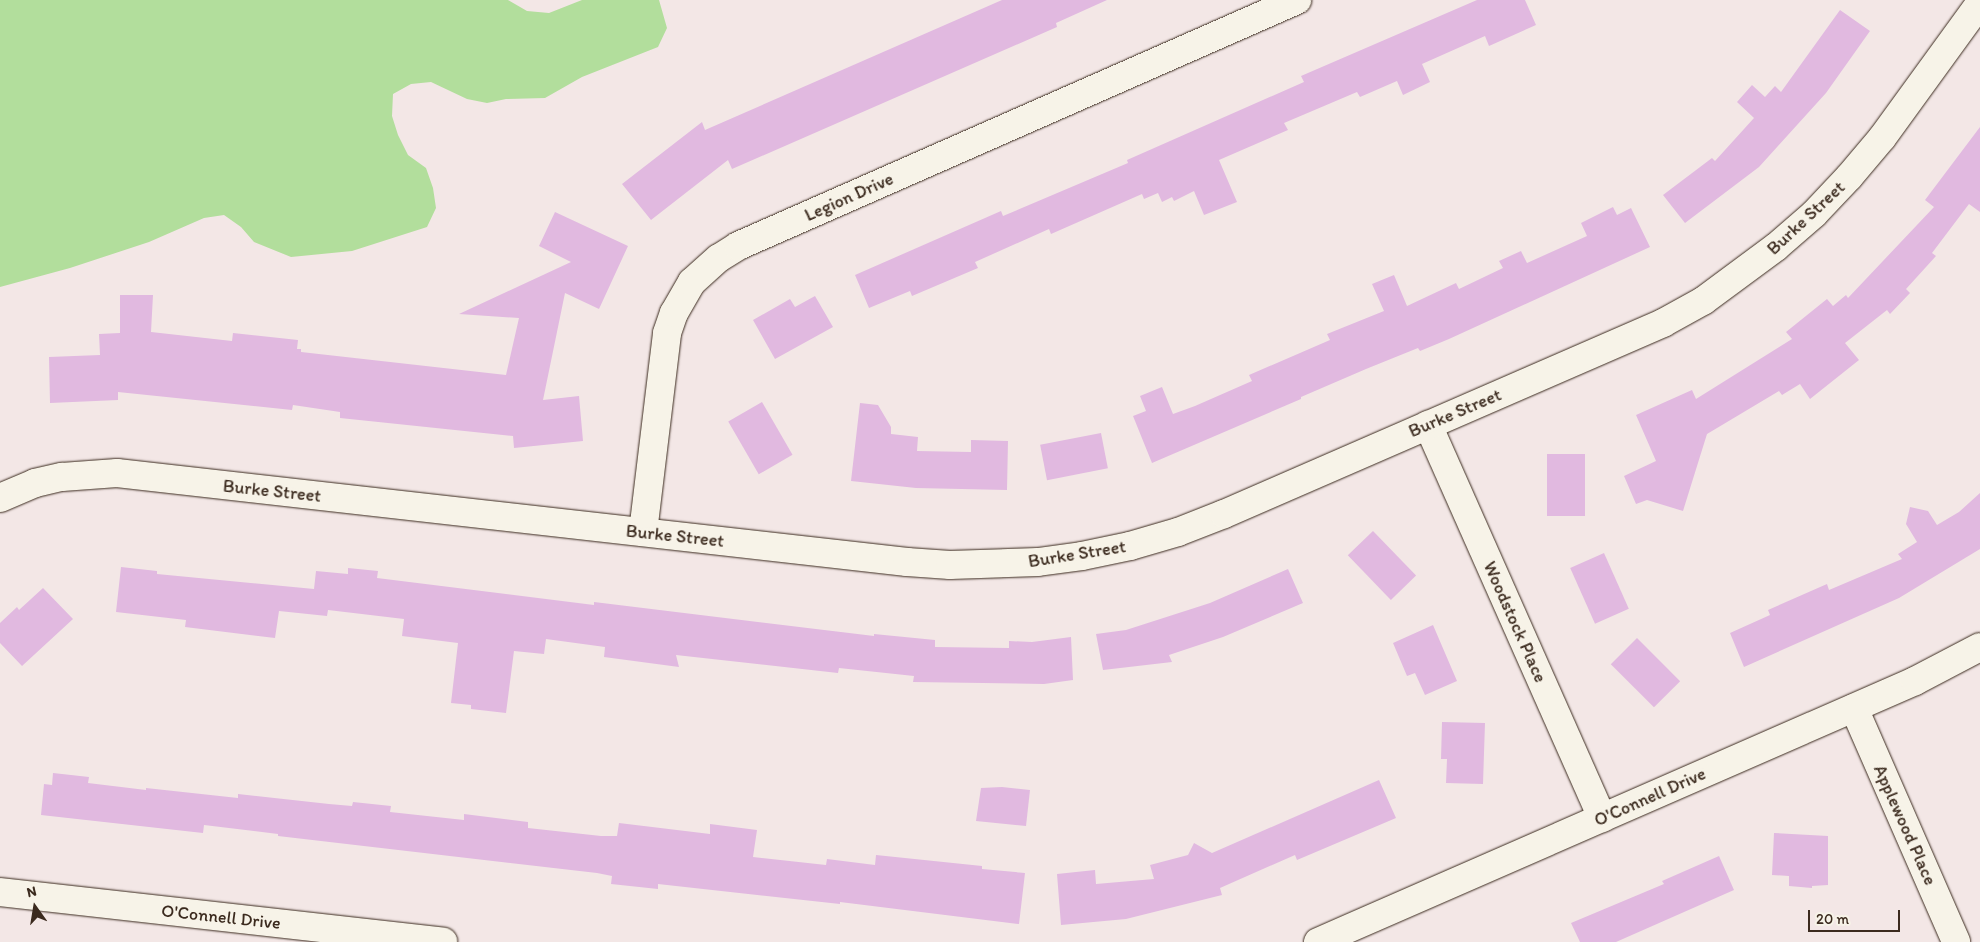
<!DOCTYPE html>
<html>
<head>
<meta charset="utf-8">
<style>
  body { margin:0 }
  #map { position:relative; width:1980px; height:942px; overflow:hidden; background:#f3e7e6; font-family:Itim,sans-serif }
  div>[style] { position:absolute }
  [style*='--x'] { left:calc(var(--x)*1px); top:calc(var(--y)*1px); width:calc(var(--w)*1px); rotate:calc(var(--a)*1deg) }
  .green>* { inset:0; background:#b2de9c }
  .building>* { inset:0; background:#e1b9e0; transform-origin:0 0 }
  .roads { filter:drop-shadow(0 0 1px #3b2a1e) drop-shadow(0 0 1px #3b2a1e) }
  .minor>* { height:28px; margin:-14px; padding:0 14px; transform-origin:14px; border-radius:14px; background:#f7f3e8 }
  span { translate:-50% -50%; white-space:nowrap; text-align:center; line-height:1.15; -webkit-text-stroke:5px #f7f3e8; paint-order:stroke }
  .street-label { font-size:18px; color:#3b2a1e }
  .north { position:absolute; left:10px; top:882px; width:50px; height:50px; -webkit-text-stroke:4px #f7f3e8; paint-order:stroke; rotate:347deg; font-size:14px; font-weight:700; line-height:20px; text-align:center; color:#3b2a1e }
  .north::after { content:''; display:block; margin:auto; width:18px; height:22px; background:#3b2a1e; clip-path:polygon(50% 0,100% 100%,50% 72%,0 100%) }
  .scale { position:absolute; left:1808px; top:910px; width:92px; height:22px; box-sizing:border-box; border:2px solid #3b2a1e; border-top:0; padding-left:6px; font-size:15px; line-height:18px; white-space:nowrap; color:#3b2a1e; -webkit-text-stroke:4px #f7f3e8; paint-order:stroke }
</style>
</head>
<body>
<div id="map">
  <div class="green">
    <div style="clip-path:polygon(0 0,508px 0,527px 11px,549px 13px,582px 0,659px 0,667px 28px,658px 47px,582px 77px,545px 98px,506px 99px,487px 103px,467px 99px,431px 82px,411px 84px,393px 94px,392px 116px,398px 135px,408px 155px,426px 168px,433px 188px,436px 208px,427px 227px,352px 251px,291px 257px,254px 242px,241px 227px,224px 215px,204px 218px,149px 242px,70px 268px,0 287px)"></div>
  </div>
  <div class="building">
    <div style="clip-path:polygon(1002px 0,1107px 0,1056px 23px,1057px 27px,732px 169px,728px 160px,651px 220px,622px 184px,702px 122px,705px 130px)"></div>
    <div style="clip-path:polygon(1477px 0,1525px 0,1536px 25px,1489px 46px,1485px 36px,1422px 64px,1430px 82px,1403px 95px,1397px 81px,1360px 97px,1357px 92px,1284px 123px,1288px 130px,1219px 160px,1237px 202px,1204px 215px,1194px 191px,1174px 201px,1172px 197px,1162px 202px,1158px 193px,1144px 199px,1142px 194px,1051px 234px,1049px 229px,975px 262px,978px 268px,912px 296px,910px 291px,869px 308px,855px 275px,1001px 211px,1003px 216px,1128px 163px,1127px 160px,1304px 82px,1301px 76px)"></div>
    <div style="clip-path:polygon(1840px 10px,1870px 31px,1826px 93px,1759px 167px,1685px 223px,1663px 195px,1712px 158px,1715px 161px,1754px 118px,1737px 102px,1752px 85px,1765px 97px,1775px 86px,1781px 92px)"></div>
    <div style="clip-path:polygon(1980px 127px,1980px 212px,1969px 204px,1932px 253px,1936px 256px,1906px 289px,1910px 293px,1890px 314px,1887px 310px,1845px 343px,1859px 360px,1810px 399px,1800px 384px,1782px 395px,1779px 391px,1707px 434px,1683px 511px,1647px 500px,1636px 504px,1624px 476px,1656px 461px,1636px 415px,1692px 390px,1696px 399px,1792px 339px,1786px 332px,1827px 299px,1833px 306px,1846px 295px,1848px 298px,1934px 207px,1925px 200px)"></div>
    <div style="clip-path:polygon(1613px 207px,1617px 215px,1631px 208px,1650px 247px,1449px 339px,1420px 351px,1418px 348px,1366px 369px,1301px 397px,1301px 399px,1152px 463px,1133px 416px,1146px 411px,1140px 396px,1162px 387px,1173px 414px,1195px 406px,1252px 381px,1249px 375px,1330px 340px,1327px 334px,1384px 311px,1372px 284px,1394px 275px,1407px 306px,1456px 283px,1459px 289px,1503px 268px,1499px 261px,1521px 251px,1527px 263px,1587px 236px,1581px 223px)"></div>
    <div style="clip-path:polygon(555px 212px,628px 246px,599px 309px,565px 293px,543px 400px,579px 396px,583px 441px,514px 448px,513px 436px,340px 418px,340px 412px,293px 405px,292px 410px,118px 392px,118px 400px,50px 403px,49px 357px,100px 355px,99px 334px,120px 333px,120px 295px,153px 295px,151px 332px,232px 341px,233px 333px,298px 340px,297px 349px,301px 349px,301px 352px,506px 375px,519px 318px,459px 314px,571px 262px,539px 246px)"></div>
    <div style="clip-path:polygon(815px 296px,833px 327px,775px 359px,753px 320px,790px 299px,795px 307px)"></div>
    <div style="left:762px;top:402px;width:61px;height:39px;rotate:60deg"></div>
    <div style="clip-path:polygon(860px 403px,878px 405px,891px 427px,891px 434px,918px 437px,917px 451px,971px 452px,971px 440px,1008px 441px,1007px 490px,916px 488px,851px 481px)"></div>
    <div style="left:1101px;top:433px;width:36px;height:62px;rotate:79deg"></div>
    <div style="left:1585px;top:454px;width:62px;height:38px;rotate:90deg"></div>
    <div style="clip-path:polygon(1980px 493px,1980px 549px,1899px 598px,1744px 667px,1730px 633px,1770px 615px,1768px 610px,1827px 584px,1829px 590px,1902px 559px,1898px 554px,1917px 542px,1906px 524px,1910px 507px,1928px 511px,1937px 525px,1959px 512px)"></div>
    <div style="left:1373px;top:531px;width:62px;height:35px;rotate:46deg"></div>
    <div style="left:1604px;top:553px;width:61px;height:37px;rotate:66deg"></div>
    <div style="clip-path:polygon(121px 567px,157px 571px,157px 574px,314px 589px,316px 571px,348px 574px,348px 568px,378px 571px,377px 578px,594px 605px,594px 602px,874px 636px,874px 634px,935px 640px,935px 647px,1009px 648px,1009px 641px,1032px 642px,1071px 637px,1073px 680px,1044px 684px,913px 682px,914px 676px,839px 668px,838px 673px,676px 655px,679px 667px,604px 657px,605px 647px,546px 639px,544px 654px,514px 651px,506px 713px,471px 709px,471px 705px,451px 703px,458px 643px,402px 636px,404px 619px,328px 610px,327px 616px,279px 611px,275px 638px,185px 627px,186px 620px,116px 612px)"></div>
    <div style="clip-path:polygon(1288px 569px,1303px 603px,1223px 637px,1169px 655px,1172px 662px,1103px 670px,1096px 634px,1126px 630px,1210px 603px)"></div>
    <div style="clip-path:polygon(43px 588px,73px 619px,22px 666px,0 643px,0 623px,17px 607px,19px 610px)"></div>
    <div style="clip-path:polygon(1433px 625px,1457px 681px,1425px 695px,1415px 673px,1407px 676px,1393px 643px)"></div>
    <div style="left:1637px;top:638px;width:61px;height:37px;rotate:45deg"></div>
    <div style="clip-path:polygon(1442px 722px,1485px 723px,1483px 784px,1446px 783px,1447px 759px,1441px 759px)"></div>
    <div style="clip-path:polygon(53px 773px,89px 777px,88px 783px,146px 790px,146px 788px,238px 798px,238px 794px,329px 804px,352px 806px,353px 802px,391px 806px,390px 812px,464px 820px,464px 814px,528px 822px,528px 828px,601px 836px,617px 836px,619px 823px,710px 834px,710px 824px,757px 830px,753px 857px,826px 865px,827px 859px,875px 865px,876px 855px,982px 866px,982px 869px,1025px 873px,1019px 924px,840px 902px,840px 904px,658px 884px,658px 889px,611px 884px,612px 876px,597px 873px,278px 836px,278px 834px,204px 825px,203px 833px,41px 815px,44px 784px,52px 785px)"></div>
    <div style="clip-path:polygon(1379px 780px,1396px 818px,1297px 860px,1295px 855px,1220px 888px,1222px 895px,1126px 919px,1061px 925px,1057px 874px,1095px 870px,1096px 884px,1154px 879px,1150px 865px,1188px 855px,1194px 843px,1212px 853px)"></div>
    <div style="clip-path:polygon(1002px 787px,1030px 790px,1026px 826px,976px 821px,981px 788px)"></div>
    <div style="clip-path:polygon(1774px 833px,1828px 836px,1828px 885px,1812px 886px,1812px 888px,1789px 886px,1789px 876px,1772px 875px)"></div>
    <div style="clip-path:polygon(1719px 856px,1734px 890px,1616px 942px,1580px 942px,1571px 923px,1664px 884px,1662px 881px)"></div>
  </div>
  <div class="roads">
    <div class="minor">
      <div style="--x:1428;--y:425;--w:430;--a:66.1"></div>
      <div style="--x:0;--y:498;--w:38;--a:-23"></div>
      <div style="--x:35;--y:483;--w:28;--a:-13"></div>
      <div style="--x:62;--y:477;--w:55;--a:-4.2"></div>
      <div style="--x:117;--y:473;--w:795;--a:6.43"></div>
      <div style="--x:907;--y:562;--w:43;--a:4"></div>
      <div style="--x:950;--y:565;--w:88;--a:-2"></div>
      <div style="--x:1038;--y:562;--w:44;--a:-7.8"></div>
      <div style="--x:1082;--y:556;--w:49;--a:-11.8"></div>
      <div style="--x:1130;--y:546;--w:50;--a:-16.3"></div>
      <div style="--x:1178;--y:532;--w:49;--a:-21.4"></div>
      <div style="--x:1224;--y:514;--w:479;--a:-23.5"></div>
      <div style="--x:1663;--y:323;--w:46;--a:-28.8"></div>
      <div style="--x:1703;--y:301;--w:91;--a:-36.5"></div>
      <div style="--x:1776;--y:247;--w:50;--a:-41"></div>
      <div style="--x:1814;--y:214;--w:51;--a:-46.6"></div>
      <div style="--x:1849;--y:177;--w:51;--a:-49.8"></div>
      <div style="--x:1882;--y:138;--w:167;--a:-54"></div>
      <div style="--x:643;--y:532;--w:200;--a:-83.1"></div>
      <div style="--x:667;--y:333;--w:21;--a:-71"></div>
      <div style="--x:674;--y:313;--w:36;--a:-60"></div>
      <div style="--x:692;--y:282;--w:36;--a:-42"></div>
      <div style="--x:719;--y:258;--w:22;--a:-32"></div>
      <div style="--x:738;--y:246;--w:611;--a:-23.75"></div>
      <div style="--x:1854;--y:708;--w:255;--a:66.4"></div>
      <div style="--x:0;--y:892;--w:446;--a:6.4"></div>
      <div style="--x:1318;--y:942;--w:652;--a:-23.61"></div>
      <div style="--x:1915;--y:681;--w:73;--a:-27.6"></div>
    </div>
  </div>
  <div class="street-label">
    <span style="left:849px;top:197px;rotate:-24deg">Legion Drive</span>
    <span style="left:1806px;top:218px;rotate:-43deg">Burke Street</span>
    <span style="left:1455px;top:413px;rotate:-23deg">Burke Street</span>
    <span style="left:272px;top:491px;rotate:6deg">Burke Street</span>
    <span style="left:675px;top:536px;rotate:6deg">Burke Street</span>
    <span style="left:1077px;top:554px;rotate:-9deg">Burke Street</span>
    <span style="left:1515px;top:622px;rotate:66deg">Woodstock Place</span>
    <span style="left:1650px;top:797px;rotate:-24deg">O'Connell Drive</span>
    <span style="left:1905px;top:825px;rotate:66deg">Applewood Place</span>
    <span style="left:221px;top:917px;rotate:6deg">O'Connell Drive</span>
  </div>
  <div class="north">N</div>
  <div class="scale">20 m</div>
</div>
</body>
</html>
